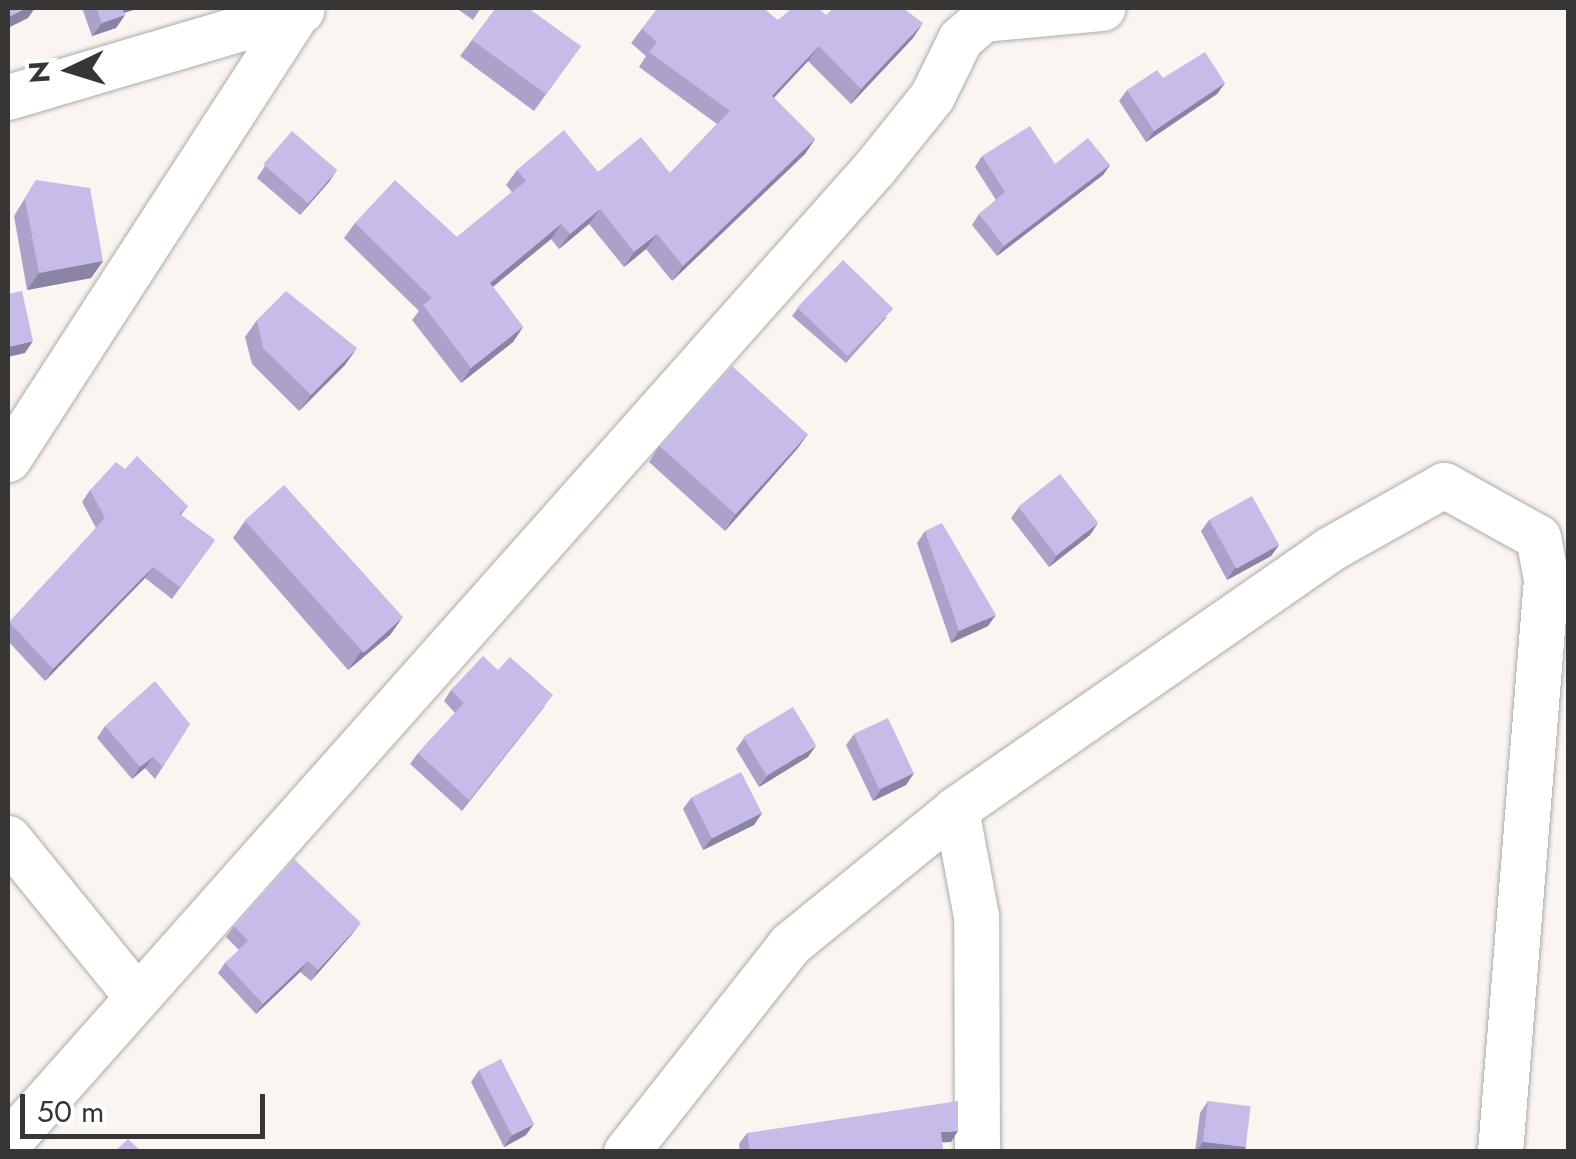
<!DOCTYPE html>
<html>
<head>
<meta charset="utf-8">
<style>
  body { margin:0 }
  #map { position:relative; width:1576px; height:1159px; overflow:hidden; background:#fbf5f1; font-family:Jost,sans-serif }
  div>[style] { position:absolute }
  [style*='--x'] { left:calc(var(--x)*1px); top:calc(var(--y)*1px); width:calc(var(--w)*1px); rotate:calc(var(--a)*1deg) }
  .roads { filter:drop-shadow(0 0 2px #afaaa6) drop-shadow(0 0 2px #afaaa6) }
  .minor>* { height:45px; margin:-22.5px; padding:0 22.5px; transform-origin:22.5px; border-radius:22.5px; background:#fff }
  .wall>* { inset:0; background:#aba1c9 }
  .shaded-wall>* { inset:0; background:#8b83a4 }
  .building>* { inset:0; background:#c7bbea; transform-origin:0 0 }
  span { translate:-50% -50%; white-space:nowrap; text-align:center; line-height:1.15; -webkit-text-stroke:8px #fff; paint-order:stroke }
  .frame { position:absolute; inset:0; border:10px solid #383635; pointer-events:none }
  .north { position:absolute; left:20px; top:20px; width:100px; height:100px; -webkit-text-stroke:8px #fff; paint-order:stroke; rotate:266deg; font-size:28px; font-weight:700; line-height:40px; text-align:center; color:#383635 }
  .north::after { content:''; display:block; margin:auto; width:35px; height:45px; background:#383635; clip-path:polygon(50% 0,100% 100%,50% 72%,0 100%) }
  .scale { position:absolute; left:20px; top:1094px; width:245px; height:45px; box-sizing:border-box; border:5px solid #383635; border-top:0; padding-left:12px; font-size:30px; line-height:35px; white-space:nowrap; color:#383635; -webkit-text-stroke:8px #fff; paint-order:stroke }
</style>
</head>
<body>
<div id="map">
  <div class="roads">
    <div class="minor">
      <div style="--x:8;--y:97;--w:306;--a:-16.5"></div>
      <div style="--x:8;--y:459;--w:524;--a:-57.07"></div>
      <div style="--x:8;--y:838;--w:205;--a:50.9"></div>
      <div style="--x:8;--y:1143;--w:1305;--a:-48.38"></div>
      <div style="--x:875;--y:167;--w:91;--a:-51.2"></div>
      <div style="--x:932;--y:96;--w:64;--a:-63.8"></div>
      <div style="--x:960;--y:39;--w:30;--a:-41"></div>
      <div style="--x:983;--y:19;--w:120;--a:-5.3"></div>
      <div style="--x:626;--y:1152;--w:265;--a:-51.7"></div>
      <div style="--x:790;--y:944;--w:214;--a:-39.1"></div>
      <div style="--x:977;--y:1152;--w:236;--a:-90.2"></div>
      <div style="--x:976;--y:916;--w:109;--a:-100.6"></div>
      <div style="--x:956;--y:809;--w:453;--a:-34.8"></div>
      <div style="--x:1328;--y:550;--w:133;--a:-29.3"></div>
      <div style="--x:1444;--y:485;--w:107;--a:29"></div>
      <div style="--x:1538;--y:537;--w:43;--a:79.2"></div>
      <div style="--x:1546;--y:579;--w:575;--a:94.59"></div>
    </div>
  </div>
  <div class="wall">
    <div style="clip-path:polygon(82px 8px,139px 8px,124px 13px,125px 15px,116px 28px,92px 36px)"></div>
    <div style="clip-path:polygon(456px 8px,481px 8px,473px 20px)"></div>
    <div style="clip-path:polygon(496px 8px,581px 46px,534px 111px,460px 56px)"></div>
    <div style="clip-path:polygon(658px 8px,778px 20px,826px 15px,913px 38px,851px 104px,808px 61px,774px 98px,815px 139px,805px 154px,672px 281px,646px 249px,624px 267px,589px 224px,559px 249px,551px 239px,493px 287px,523px 327px,513px 342px,461px 383px,412px 320px,419px 311px,344px 238px,355px 223px,457px 237px,512px 192px,506px 185px,517px 170px,670px 173px,717px 124px,639px 67px,646px 56px,631px 43px)"></div>
    <div style="clip-path:polygon(1163px 78px,1225px 83px,1217px 94px,1146px 142px,1119px 101px,1127px 90px)"></div>
    <div style="clip-path:polygon(982px 156px,1055px 164px,1110px 165px,1103px 175px,997px 256px,972px 225px,979px 214px,996px 200px,975px 167px)"></div>
    <div style="clip-path:polygon(265px 166px,337px 170px,300px 215px,257px 178px)"></div>
    <div style="clip-path:polygon(36px 180px,103px 261px,91px 278px,27px 290px,14px 216px)"></div>
    <div style="clip-path:polygon(798px 308px,887px 317px,846px 363px,792px 316px)"></div>
    <div style="clip-path:polygon(257px 320px,345px 365px,299px 411px,252px 364px,245px 337px)"></div>
    <div style="clip-path:polygon(808px 434px,797px 449px,725px 531px,649px 462px,659px 446px)"></div>
    <div style="clip-path:polygon(125px 469px,188px 506px,181px 515px,215px 540px,172px 599px,145px 578px,45px 681px,8px 641px,8px 625px,96px 528px,82px 502px,90px 490px)"></div>
    <div style="clip-path:polygon(1019px 507px,1090px 535px,1049px 567px,1011px 518px)"></div>
    <div style="clip-path:polygon(1209px 520px,1279px 545px,1271px 556px,1227px 580px,1201px 531px)"></div>
    <div style="clip-path:polygon(245px 521px,402px 618px,390px 635px,348px 670px,233px 538px)"></div>
    <div style="clip-path:polygon(925px 531px,988px 626px,951px 643px,917px 543px)"></div>
    <div style="clip-path:polygon(498px 670px,545px 706px,462px 811px,410px 764px,418px 753px,455px 713px,444px 701px,451px 690px)"></div>
    <div style="clip-path:polygon(190px 724px,155px 779px,145px 768px,132px 779px,97px 738px,105px 726px)"></div>
    <div style="clip-path:polygon(854px 734px,914px 773px,906px 785px,873px 801px,846px 745px)"></div>
    <div style="clip-path:polygon(744px 738px,808px 757px,759px 787px,736px 749px)"></div>
    <div style="clip-path:polygon(691px 798px,762px 813px,754px 825px,703px 850px,683px 809px)"></div>
    <div style="clip-path:polygon(234px 926px,353px 933px,311px 981px,300px 972px,256px 1014px,218px 973px,225px 963px,239px 950px,226px 937px)"></div>
    <div style="clip-path:polygon(479px 1070px,526px 1135px,504px 1147px,471px 1082px)"></div>
    <div style="clip-path:polygon(1208px 1101px,1246px 1147px,1243px 1152px,1195px 1152px,1200px 1113px)"></div>
    <div style="clip-path:polygon(747px 1133px,951px 1142px,942px 1142px,943px 1152px,740px 1152px,739px 1144px)"></div>
  </div>
  <div class="shaded-wall">
    <div style="clip-path:polygon(26px 8px,35px 8px,28px 18px,8px 28px,8px 17px)"></div>
    <div style="clip-path:polygon(118px 8px,139px 8px,112px 17px)"></div>
    <div style="clip-path:polygon(125px 15px,116px 28px,92px 36px,102px 23px)"></div>
    <div style="clip-path:polygon(923px 23px,913px 38px,851px 104px,861px 89px)"></div>
    <div style="clip-path:polygon(819px 46px,808px 61px,761px 111px,772px 96px)"></div>
    <div style="clip-path:polygon(1225px 83px,1217px 94px,1146px 142px,1154px 131px)"></div>
    <div style="clip-path:polygon(815px 139px,805px 154px,672px 281px,683px 266px)"></div>
    <div style="clip-path:polygon(1110px 165px,1103px 175px,997px 256px,1004px 246px)"></div>
    <div style="clip-path:polygon(337px 170px,329px 182px,300px 215px,308px 204px)"></div>
    <div style="clip-path:polygon(600px 209px,589px 224px,559px 249px,570px 234px)"></div>
    <div style="clip-path:polygon(561px 224px,551px 239px,479px 298px,490px 283px)"></div>
    <div style="clip-path:polygon(657px 234px,646px 249px,624px 267px,634px 252px)"></div>
    <div style="clip-path:polygon(103px 261px,91px 278px,27px 290px,39px 273px)"></div>
    <div style="clip-path:polygon(523px 327px,513px 342px,461px 383px,471px 368px)"></div>
    <div style="clip-path:polygon(33px 341px,25px 353px,8px 357px,8px 347px)"></div>
    <div style="clip-path:polygon(357px 348px,345px 365px,299px 411px,311px 395px)"></div>
    <div style="clip-path:polygon(808px 434px,797px 449px,725px 531px,735px 515px)"></div>
    <div style="clip-path:polygon(1098px 523px,1090px 535px,1049px 567px,1057px 555px)"></div>
    <div style="clip-path:polygon(1279px 545px,1271px 556px,1227px 580px,1235px 568px)"></div>
    <div style="clip-path:polygon(153px 567px,145px 578px,45px 681px,53px 669px)"></div>
    <div style="clip-path:polygon(996px 615px,988px 626px,951px 643px,959px 631px)"></div>
    <div style="clip-path:polygon(402px 618px,390px 635px,348px 670px,359px 654px)"></div>
    <div style="clip-path:polygon(816px 746px,808px 757px,759px 787px,767px 776px)"></div>
    <div style="clip-path:polygon(153px 757px,145px 768px,132px 779px,140px 767px)"></div>
    <div style="clip-path:polygon(914px 773px,906px 785px,873px 801px,881px 789px)"></div>
    <div style="clip-path:polygon(762px 813px,754px 825px,703px 850px,711px 839px)"></div>
    <div style="clip-path:polygon(361px 923px,353px 933px,311px 981px,318px 970px)"></div>
    <div style="clip-path:polygon(308px 961px,300px 972px,256px 1014px,263px 1004px)"></div>
    <div style="clip-path:polygon(534px 1124px,526px 1135px,504px 1147px,512px 1135px)"></div>
    <div style="clip-path:polygon(958px 1131px,951px 1142px,933px 1143px,941px 1132px)"></div>
    <div style="clip-path:polygon(1203px 1142px,1246px 1147px,1243px 1152px,1196px 1152px)"></div>
  </div>
  <div class="building">
    <div style="clip-path:polygon(8px 8px,26px 8px,8px 17px)"></div>
    <div style="clip-path:polygon(96px 8px,122px 8px,125px 15px,102px 23px)"></div>
    <div style="clip-path:polygon(496px 8px,528px 8px,581px 46px,546px 94px,472px 40px)"></div>
    <div style="clip-path:polygon(658px 8px,763px 8px,778px 20px,792px 8px,818px 8px,826px 15px,833px 8px,903px 8px,923px 23px,861px 89px,819px 46px,772px 96px,815px 139px,683px 266px,657px 234px,634px 252px,600px 209px,570px 234px,561px 224px,490px 283px,523px 327px,471px 368px,423px 305px,432px 298px,355px 223px,395px 180px,457px 237px,526px 181px,517px 170px,564px 130px,598px 172px,641px 137px,670px 173px,730px 111px,649px 52px,657px 42px,642px 29px)"></div>
    <div style="clip-path:polygon(1205px 52px,1225px 83px,1154px 131px,1127px 90px,1157px 70px,1163px 78px)"></div>
    <div style="clip-path:polygon(1030px 126px,1055px 164px,1088px 138px,1110px 165px,1004px 246px,979px 214px,1005px 192px,982px 156px)"></div>
    <div style="left:292px;top:131px;width:60px;height:44px;rotate:41deg"></div>
    <div style="clip-path:polygon(36px 180px,90px 188px,103px 261px,39px 273px,25px 199px)"></div>
    <div style="left:843px;top:260px;width:70px;height:66px;rotate:44deg"></div>
    <div style="clip-path:polygon(22px 291px,33px 341px,8px 347px,8px 294px)"></div>
    <div style="clip-path:polygon(286px 291px,357px 348px,311px 395px,263px 348px,257px 320px)"></div>
    <div style="left:732px;top:366px;width:102px;height:108px;rotate:42deg"></div>
    <div style="clip-path:polygon(137px 456px,188px 506px,179px 514px,215px 540px,180px 587px,153px 567px,53px 669px,9px 622px,105px 518px,90px 490px,116px 462px,125px 469px)"></div>
    <div style="left:1060px;top:474px;width:62px;height:53px;rotate:52deg"></div>
    <div style="left:284px;top:485px;width:178px;height:53px;rotate:48deg"></div>
    <div style="left:1252px;top:496px;width:56px;height:49px;rotate:61deg"></div>
    <div style="clip-path:polygon(942px 523px,996px 615px,959px 631px,925px 531px)"></div>
    <div style="clip-path:polygon(483px 656px,498px 670px,510px 657px,553px 695px,469px 800px,418px 753px,464px 703px,451px 690px)"></div>
    <div style="clip-path:polygon(155px 681px,190px 724px,163px 767px,153px 757px,140px 767px,105px 726px)"></div>
    <div style="left:793px;top:707px;width:45px;height:58px;rotate:59deg"></div>
    <div style="left:888px;top:718px;width:61px;height:38px;rotate:65deg"></div>
    <div style="left:741px;top:772px;width:46px;height:56px;rotate:63deg"></div>
    <div style="clip-path:polygon(294px 859px,361px 923px,318px 970px,308px 961px,263px 1004px,225px 963px,248px 941px,234px 926px)"></div>
    <div style="left:501px;top:1059px;width:73px;height:25px;rotate:63deg"></div>
    <div style="clip-path:polygon(958px 1101px,958px 1131px,941px 1132px,943px 1152px,750px 1152px,747px 1133px)"></div>
    <div style="left:1208px;top:1101px;width:43px;height:41px;rotate:7deg"></div>
    <div style="clip-path:polygon(128px 1139px,142px 1152px,114px 1152px)"></div>
  </div>
  <div class="frame"></div>
  <div class="north">N</div>
  <div class="scale">50 m</div>
</div>
</body>
</html>
